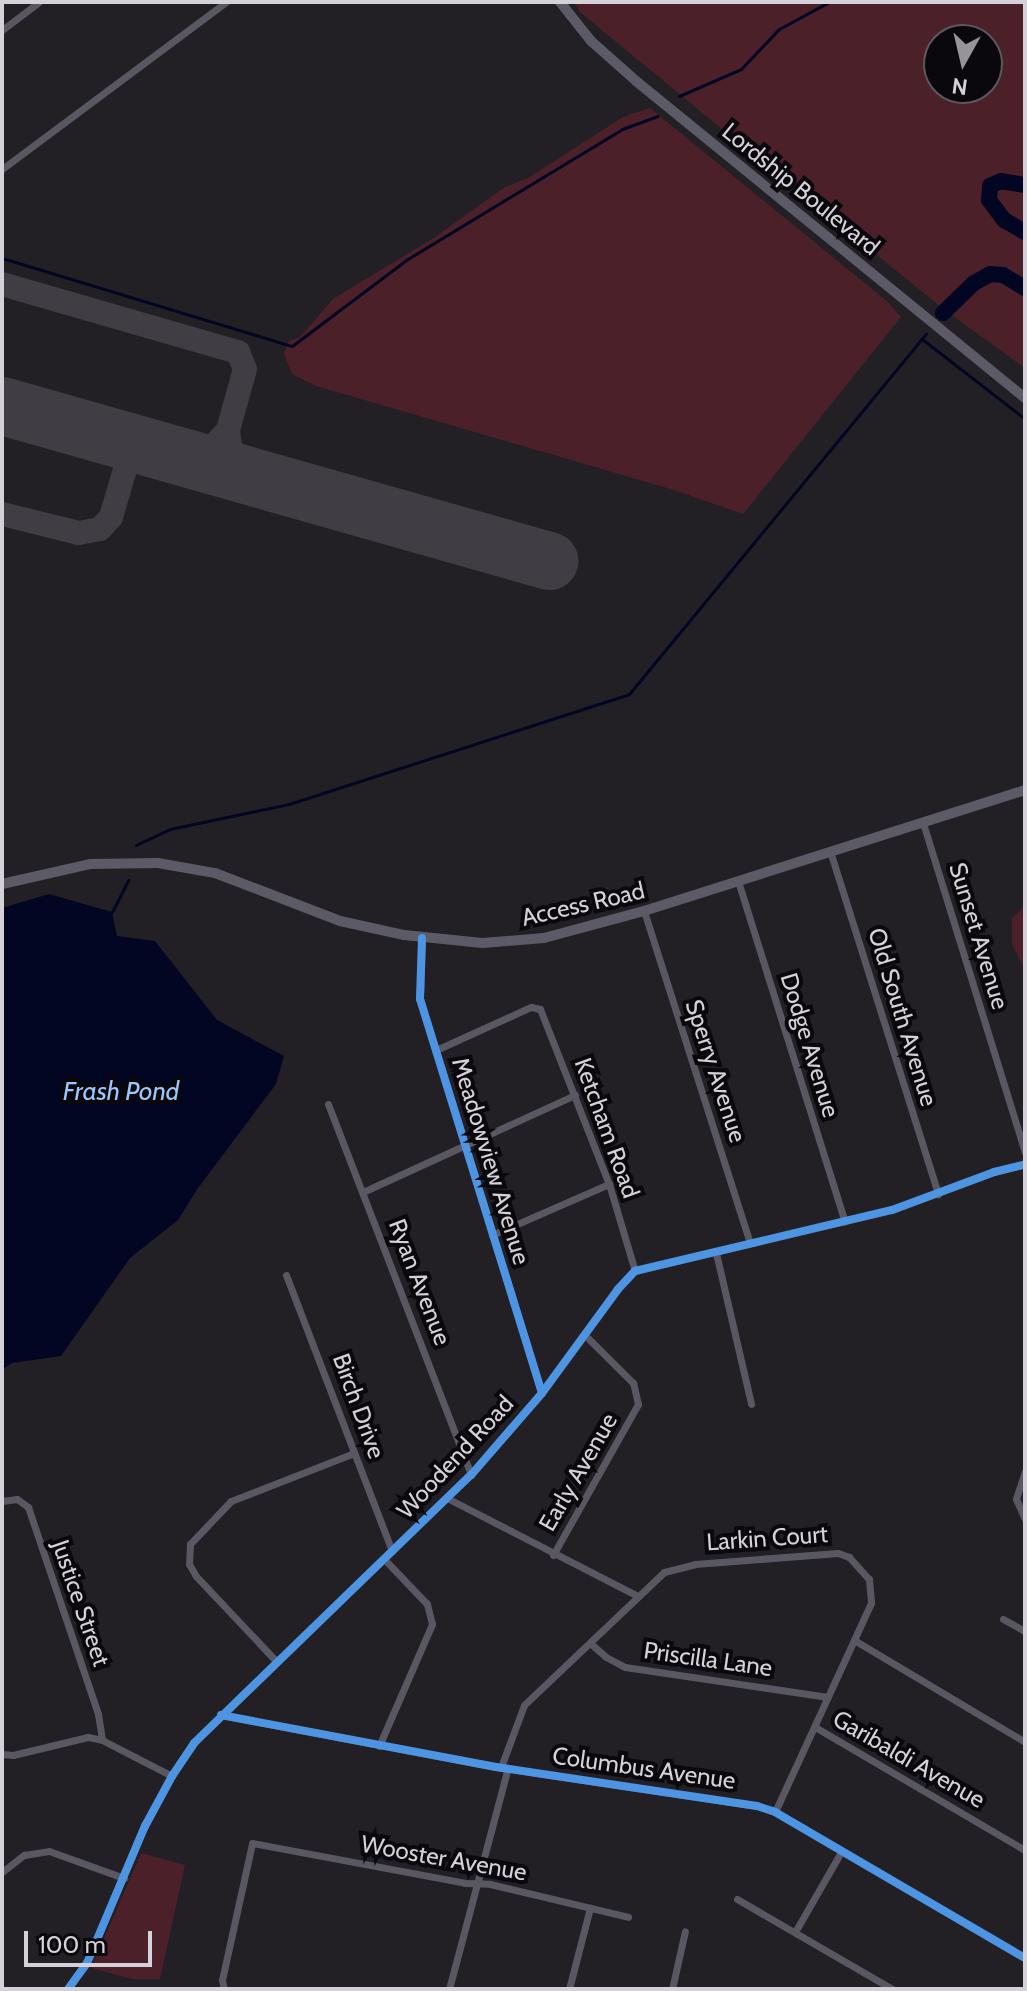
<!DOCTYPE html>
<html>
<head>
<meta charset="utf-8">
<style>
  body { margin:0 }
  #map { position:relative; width:1027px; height:1991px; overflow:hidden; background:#221f25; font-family:Cabin,sans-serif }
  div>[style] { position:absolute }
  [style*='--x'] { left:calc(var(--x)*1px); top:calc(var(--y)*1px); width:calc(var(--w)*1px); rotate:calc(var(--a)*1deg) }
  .green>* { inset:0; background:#4c2029 }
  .water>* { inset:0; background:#030623 }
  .stream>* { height:3px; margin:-1.5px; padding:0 1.5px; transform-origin:1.5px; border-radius:1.5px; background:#030623 }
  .river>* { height:16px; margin:-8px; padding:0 8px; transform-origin:8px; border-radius:8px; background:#030623 }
  .taxiway>* { height:24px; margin:-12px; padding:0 12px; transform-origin:12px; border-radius:12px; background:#403d44 }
  .runway>* { height:58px; margin:-29px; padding:0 29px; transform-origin:29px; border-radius:29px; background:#403d44 }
  .street>* { height:7px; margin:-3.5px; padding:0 3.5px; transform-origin:3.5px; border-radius:3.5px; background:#595862 }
  .secondary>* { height:10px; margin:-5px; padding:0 5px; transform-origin:5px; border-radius:5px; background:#5c5a66 }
  .cycleway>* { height:8px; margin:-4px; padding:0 4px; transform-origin:4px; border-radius:4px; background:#4d94e3 }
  span { translate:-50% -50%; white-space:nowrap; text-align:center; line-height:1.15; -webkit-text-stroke:8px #0b080d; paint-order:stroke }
  .street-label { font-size:24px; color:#d5d1d8 }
  .water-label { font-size:26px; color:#9ac7ff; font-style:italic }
  .frame { position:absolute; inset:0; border:4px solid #d5d1d8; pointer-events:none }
  .north { position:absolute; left:923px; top:24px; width:80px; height:80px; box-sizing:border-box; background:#0b080d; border:2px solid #5c585e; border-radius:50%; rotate:188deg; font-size:22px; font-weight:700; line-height:32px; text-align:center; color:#d5d1d8 }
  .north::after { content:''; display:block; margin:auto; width:28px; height:36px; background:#969399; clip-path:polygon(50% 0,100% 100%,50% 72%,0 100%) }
  .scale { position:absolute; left:24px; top:1931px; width:128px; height:36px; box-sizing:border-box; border:4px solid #d5d1d8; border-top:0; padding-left:10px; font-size:24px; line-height:28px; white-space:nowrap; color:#d5d1d8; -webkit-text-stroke:6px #0b080d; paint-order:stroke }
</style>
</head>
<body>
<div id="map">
  <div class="green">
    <div style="clip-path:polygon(evenodd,574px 2px,1025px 2px,1025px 368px,946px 311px,763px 163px,580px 12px,574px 2px,939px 40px,987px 40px,987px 88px,939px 88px,939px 40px)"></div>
    <div style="clip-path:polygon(650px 108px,888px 302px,901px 317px,743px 514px,674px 490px,316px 386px,292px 374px,284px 354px,289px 341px,300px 337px,333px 299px,435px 237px,505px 187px,528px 178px,623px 117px)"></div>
    <div style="clip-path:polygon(1025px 906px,1025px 970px,1012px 944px,1012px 918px)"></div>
    <div style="clip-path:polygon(141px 1853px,185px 1865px,160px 1979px,132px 1979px,91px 1968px)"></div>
  </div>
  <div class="water">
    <div style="clip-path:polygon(49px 894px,112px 912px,117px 936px,155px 941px,217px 1020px,284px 1056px,276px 1084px,198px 1188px,178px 1220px,130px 1258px,61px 1356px,12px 1363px,2px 1370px,2px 908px)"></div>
  </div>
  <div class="stream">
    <div style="--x:679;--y:96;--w:68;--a:-23.5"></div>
    <div style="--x:741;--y:69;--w:55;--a:-46.5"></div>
    <div style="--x:779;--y:29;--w:57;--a:-28.4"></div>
    <div style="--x:2;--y:258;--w:303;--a:16.9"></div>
    <div style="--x:292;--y:346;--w:143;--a:-37"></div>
    <div style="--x:406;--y:260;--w:253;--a:-31.2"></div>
    <div style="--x:622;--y:129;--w:38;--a:-20"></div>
    <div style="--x:922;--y:339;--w:130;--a:37.8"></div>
    <div style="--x:136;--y:845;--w:38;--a:-25"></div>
    <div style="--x:170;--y:829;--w:122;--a:-11.9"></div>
    <div style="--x:289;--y:804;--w:357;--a:-17.9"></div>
    <div style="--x:629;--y:694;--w:467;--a:-50.5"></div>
    <div style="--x:112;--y:912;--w:36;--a:-63"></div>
  </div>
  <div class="river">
    <div style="--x:1025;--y:185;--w:24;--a:-171"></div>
    <div style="--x:1001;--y:181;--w:12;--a:156"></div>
    <div style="--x:990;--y:186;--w:14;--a:94"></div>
    <div style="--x:989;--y:200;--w:25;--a:53"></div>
    <div style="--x:1004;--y:220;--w:24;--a:30"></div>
    <div style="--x:943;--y:313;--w:43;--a:-44.1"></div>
    <div style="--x:974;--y:283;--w:18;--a:-29"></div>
    <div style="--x:990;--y:274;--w:13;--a:4"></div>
    <div style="--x:1003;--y:275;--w:26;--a:31"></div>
  </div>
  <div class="taxiway">
    <div style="--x:2;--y:284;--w:246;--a:16.1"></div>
    <div style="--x:238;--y:352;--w:18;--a:68"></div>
    <div style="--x:245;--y:369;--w:63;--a:105.6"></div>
    <div style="--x:228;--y:430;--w:28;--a:132"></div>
    <div style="--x:209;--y:451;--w:26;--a:167"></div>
    <div style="--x:2;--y:402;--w:10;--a:37"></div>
    <div style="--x:228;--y:430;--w:25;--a:83"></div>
    <div style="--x:231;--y:455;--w:29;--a:46"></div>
    <div style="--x:106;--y:435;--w:22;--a:43"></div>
    <div style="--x:122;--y:450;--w:19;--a:81"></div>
    <div style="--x:2;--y:514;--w:79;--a:13.9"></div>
    <div style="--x:79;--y:533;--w:21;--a:-11"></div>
    <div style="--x:100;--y:529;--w:16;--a:-47"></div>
    <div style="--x:111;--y:517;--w:53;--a:-73.6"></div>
    <div style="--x:126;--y:466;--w:20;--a:-41"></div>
    <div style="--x:141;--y:453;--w:18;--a:-9"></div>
  </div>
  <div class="runway">
    <div style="--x:2;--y:406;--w:569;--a:15.82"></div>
  </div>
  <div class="street">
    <div style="--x:2;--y:30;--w:46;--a:-37.1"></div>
    <div style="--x:2;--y:169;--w:279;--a:-36.7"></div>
    <div style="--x:923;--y:823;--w:345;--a:72.8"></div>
    <div style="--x:830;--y:851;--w:360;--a:72.5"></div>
    <div style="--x:738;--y:881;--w:357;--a:72.6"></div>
    <div style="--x:644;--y:911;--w:349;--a:72.3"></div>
    <div style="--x:422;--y:938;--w:61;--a:91.9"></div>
    <div style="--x:420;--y:999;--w:412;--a:72.8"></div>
    <div style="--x:436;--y:1050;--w:104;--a:-24.4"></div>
    <div style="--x:531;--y:1007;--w:9;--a:13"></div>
    <div style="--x:540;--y:1009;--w:188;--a:68.5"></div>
    <div style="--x:609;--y:1184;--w:91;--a:73.4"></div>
    <div style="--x:328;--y:1104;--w:398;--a:68.9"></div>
    <div style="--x:365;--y:1191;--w:231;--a:-24.6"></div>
    <div style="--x:492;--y:1235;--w:128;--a:-23.6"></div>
    <div style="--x:716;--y:1253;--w:155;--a:76.9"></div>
    <div style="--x:286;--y:1275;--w:296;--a:69"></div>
    <div style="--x:1025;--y:1471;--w:29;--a:108"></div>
    <div style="--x:1016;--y:1499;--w:22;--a:66"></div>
    <div style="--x:447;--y:1498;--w:212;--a:27.2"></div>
    <div style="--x:2;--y:1501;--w:15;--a:-8"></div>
    <div style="--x:17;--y:1499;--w:14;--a:36"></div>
    <div style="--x:28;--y:1507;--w:219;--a:71.3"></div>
    <div style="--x:98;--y:1714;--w:26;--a:81"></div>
    <div style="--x:553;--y:1555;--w:173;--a:-60.6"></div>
    <div style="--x:638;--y:1404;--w:22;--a:-103"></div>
    <div style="--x:633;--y:1383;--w:68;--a:-135"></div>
    <div style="--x:1003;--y:1619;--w:25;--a:29"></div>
    <div style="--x:854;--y:1640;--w:199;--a:30.8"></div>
    <div style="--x:590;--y:1643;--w:21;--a:41"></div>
    <div style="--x:606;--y:1657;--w:21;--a:28"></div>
    <div style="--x:625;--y:1667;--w:205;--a:8.4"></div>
    <div style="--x:276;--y:1661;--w:117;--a:-133.3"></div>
    <div style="--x:196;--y:1576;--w:14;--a:-120"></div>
    <div style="--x:189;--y:1564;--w:20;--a:-87"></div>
    <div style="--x:190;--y:1544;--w:59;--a:-46.4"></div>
    <div style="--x:231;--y:1501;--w:132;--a:-21.3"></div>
    <div style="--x:221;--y:1715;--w:280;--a:10.7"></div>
    <div style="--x:496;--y:1767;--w:264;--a:8.5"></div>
    <div style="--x:757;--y:1806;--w:19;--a:18"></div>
    <div style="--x:775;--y:1812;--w:290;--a:30.3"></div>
    <div style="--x:815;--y:1727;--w:243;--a:30.4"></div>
    <div style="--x:379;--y:1746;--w:133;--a:-66.5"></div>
    <div style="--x:432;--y:1624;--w:21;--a:-104"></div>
    <div style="--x:427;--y:1604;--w:62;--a:-133.7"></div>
    <div style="--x:2;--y:1754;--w:11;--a:5"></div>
    <div style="--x:13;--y:1755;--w:77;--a:-13.5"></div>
    <div style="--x:88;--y:1737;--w:14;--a:12"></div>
    <div style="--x:102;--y:1740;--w:79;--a:27.2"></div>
    <div style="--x:501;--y:1767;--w:66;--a:-69.6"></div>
    <div style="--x:524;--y:1705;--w:193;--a:-43.5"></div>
    <div style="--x:664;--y:1572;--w:32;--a:-14"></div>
    <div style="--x:695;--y:1564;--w:143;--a:-4.4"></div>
    <div style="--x:838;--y:1553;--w:12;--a:20"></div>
    <div style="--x:849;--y:1557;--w:30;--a:48"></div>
    <div style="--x:869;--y:1579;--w:24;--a:85"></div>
    <div style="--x:871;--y:1603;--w:230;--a:114.7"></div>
    <div style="--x:2;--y:1872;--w:28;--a:-38"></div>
    <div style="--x:24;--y:1855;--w:25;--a:-9"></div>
    <div style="--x:49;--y:1851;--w:80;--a:19.8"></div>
    <div style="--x:737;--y:1899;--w:179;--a:30.1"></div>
    <div style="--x:795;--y:1932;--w:92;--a:-60.1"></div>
    <div style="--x:68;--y:1989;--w:32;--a:-54"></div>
    <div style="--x:87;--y:1963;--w:149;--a:-67.1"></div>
    <div style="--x:145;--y:1826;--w:57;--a:-61.6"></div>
    <div style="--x:172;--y:1776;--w:40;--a:-56"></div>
    <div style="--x:194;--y:1743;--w:385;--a:-44.1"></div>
    <div style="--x:471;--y:1475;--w:108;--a:-49.1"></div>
    <div style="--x:542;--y:1393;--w:129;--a:-53.8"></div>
    <div style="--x:618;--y:1289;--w:25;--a:-47"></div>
    <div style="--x:635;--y:1271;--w:264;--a:-13.4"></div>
    <div style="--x:892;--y:1210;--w:109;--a:-20.4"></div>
    <div style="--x:994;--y:1172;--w:32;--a:-14"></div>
    <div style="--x:224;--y:1989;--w:9;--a:-103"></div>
    <div style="--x:222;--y:1980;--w:140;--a:-77.6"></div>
    <div style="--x:252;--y:1843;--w:217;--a:10.6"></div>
    <div style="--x:465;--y:1883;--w:25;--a:2"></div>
    <div style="--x:490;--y:1884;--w:142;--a:13.4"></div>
    <div style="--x:449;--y:1989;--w:229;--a:-75.1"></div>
    <div style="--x:569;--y:1989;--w:84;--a:-75.5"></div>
    <div style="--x:672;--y:1989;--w:59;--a:-77.4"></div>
  </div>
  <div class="secondary">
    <div style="--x:560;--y:2;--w:50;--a:51.5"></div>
    <div style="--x:591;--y:41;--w:60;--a:41.6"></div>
    <div style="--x:636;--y:81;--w:502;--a:39.18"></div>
    <div style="--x:2;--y:884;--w:91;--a:-12.7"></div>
    <div style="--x:91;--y:864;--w:67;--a:-0.9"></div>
    <div style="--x:158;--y:863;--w:58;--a:10"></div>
    <div style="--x:215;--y:873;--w:134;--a:21"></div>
    <div style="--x:340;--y:921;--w:66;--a:12.3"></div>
    <div style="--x:404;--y:935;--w:79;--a:5.8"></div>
    <div style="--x:483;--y:943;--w:61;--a:-4.7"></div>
    <div style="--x:544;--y:938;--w:104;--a:-15.1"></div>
    <div style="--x:644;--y:911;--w:400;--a:-17.6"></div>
  </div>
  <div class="cycleway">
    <div style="--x:422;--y:938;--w:61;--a:91.9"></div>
    <div style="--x:420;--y:999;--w:412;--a:72.8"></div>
    <div style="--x:221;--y:1715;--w:280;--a:10.7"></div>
    <div style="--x:496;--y:1767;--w:264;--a:8.5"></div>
    <div style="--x:757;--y:1806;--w:19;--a:18"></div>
    <div style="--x:775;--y:1812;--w:290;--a:30.3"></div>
    <div style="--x:68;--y:1989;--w:32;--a:-54"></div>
    <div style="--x:87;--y:1963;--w:149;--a:-67.1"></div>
    <div style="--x:145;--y:1826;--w:57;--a:-61.6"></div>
    <div style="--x:172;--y:1776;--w:40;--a:-56"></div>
    <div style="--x:194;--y:1743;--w:385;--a:-44.1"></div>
    <div style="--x:471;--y:1475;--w:108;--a:-49.1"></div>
    <div style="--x:542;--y:1393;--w:129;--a:-53.8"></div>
    <div style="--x:618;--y:1289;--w:25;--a:-47"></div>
    <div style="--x:635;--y:1271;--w:264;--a:-13.4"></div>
    <div style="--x:892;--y:1210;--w:109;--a:-20.4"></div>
    <div style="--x:994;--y:1172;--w:32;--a:-14"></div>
  </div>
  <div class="street-label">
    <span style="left:801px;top:189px;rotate:39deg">Lordship Boulevard</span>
    <span style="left:583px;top:904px;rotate:-13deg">Access Road</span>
    <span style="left:979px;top:936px;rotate:73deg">Sunset Avenue</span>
    <span style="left:903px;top:1017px;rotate:73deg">Old South Avenue</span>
    <span style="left:810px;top:1045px;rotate:73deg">Dodge Avenue</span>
    <span style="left:716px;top:1071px;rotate:72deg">Sperry Avenue</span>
    <span style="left:607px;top:1128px;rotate:70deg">Ketcham Road</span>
    <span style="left:491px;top:1161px;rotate:73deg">Meadowview Avenue</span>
    <span style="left:420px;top:1282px;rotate:69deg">Ryan Avenue</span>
    <span style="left:359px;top:1406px;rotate:70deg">Birch Drive</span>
    <span style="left:455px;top:1457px;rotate:-47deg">Woodend Road</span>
    <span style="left:578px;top:1472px;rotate:-60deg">Early Avenue</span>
    <span style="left:767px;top:1538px;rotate:-4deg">Larkin Court</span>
    <span style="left:81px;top:1603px;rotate:71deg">Justice Street</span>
    <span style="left:708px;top:1659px;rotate:8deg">Priscilla Lane</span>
    <span style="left:909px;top:1759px;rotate:30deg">Garibaldi Avenue</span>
    <span style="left:644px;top:1768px;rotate:8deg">Columbus Avenue</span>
    <span style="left:444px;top:1858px;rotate:10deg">Wooster Avenue</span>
  </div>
  <div class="water-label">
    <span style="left:121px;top:1092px">Frash Pond</span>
  </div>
  <div class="frame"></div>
  <div class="north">N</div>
  <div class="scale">100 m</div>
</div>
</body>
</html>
